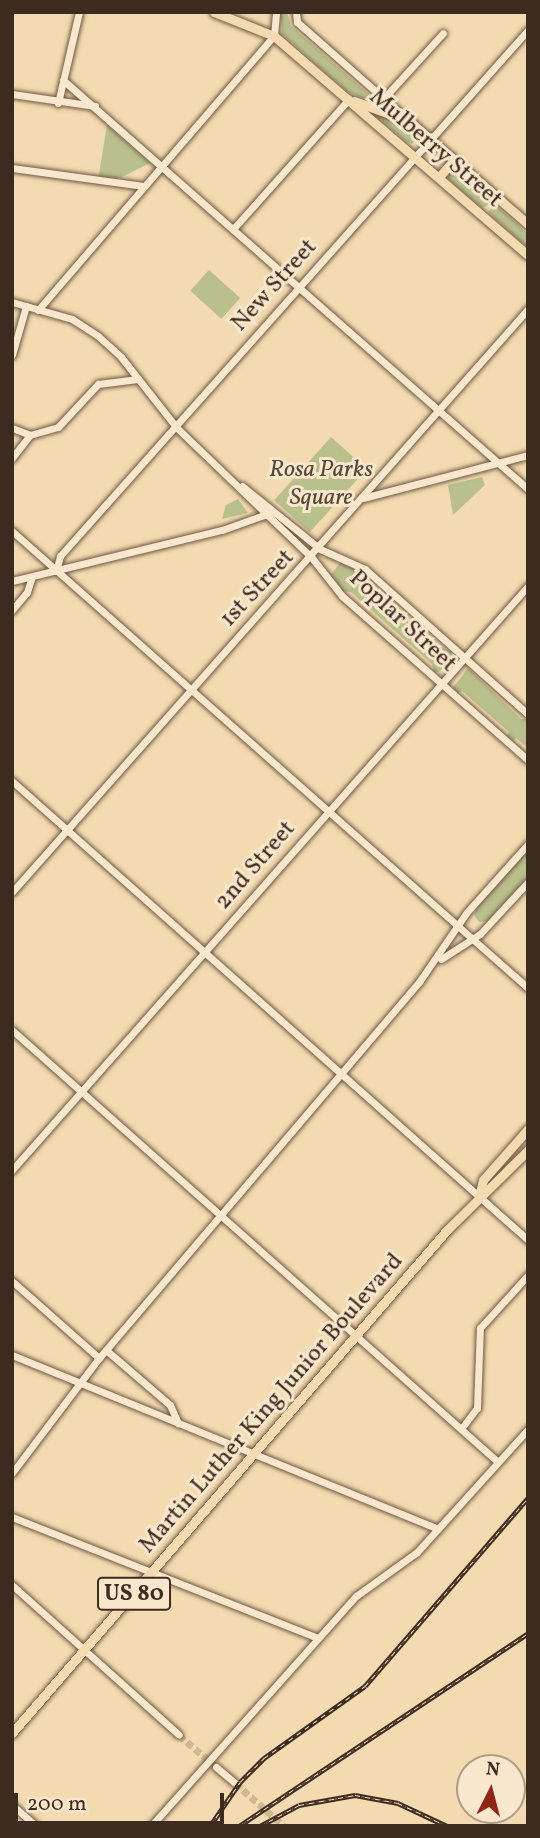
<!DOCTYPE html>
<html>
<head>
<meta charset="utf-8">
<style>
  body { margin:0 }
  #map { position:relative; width:540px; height:1838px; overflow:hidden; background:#f4dab0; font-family:Vollkorn,serif }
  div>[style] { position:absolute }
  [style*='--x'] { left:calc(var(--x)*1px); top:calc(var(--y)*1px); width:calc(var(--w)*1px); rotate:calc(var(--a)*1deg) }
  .green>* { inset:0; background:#bac08c; transform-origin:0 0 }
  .minor-tunnel>* { height:7px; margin-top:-3.5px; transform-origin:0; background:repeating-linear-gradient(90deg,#d0b793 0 7px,transparent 0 10.5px) }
  .roads { filter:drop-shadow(0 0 2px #6c5743) drop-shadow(0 0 2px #6c5743) }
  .minor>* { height:7px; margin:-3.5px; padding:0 3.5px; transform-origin:3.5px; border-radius:3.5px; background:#f8e7cc }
  .major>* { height:9px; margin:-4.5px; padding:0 4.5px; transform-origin:4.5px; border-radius:4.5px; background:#f4dab0 }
  .rail>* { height:4.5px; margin-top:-2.25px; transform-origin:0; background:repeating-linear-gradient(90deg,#f8e7cc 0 5px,#3e2b1f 0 10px); box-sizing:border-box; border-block:2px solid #3e2b1f }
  span { translate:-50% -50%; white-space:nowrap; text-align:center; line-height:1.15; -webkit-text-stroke:6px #f8e7cc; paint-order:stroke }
  .shield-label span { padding:2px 5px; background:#f8e7cc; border:2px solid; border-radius:5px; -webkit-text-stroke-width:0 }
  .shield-label { font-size:23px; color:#3e2b1f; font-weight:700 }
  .street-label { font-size:24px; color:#3e2b1f }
  .park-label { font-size:24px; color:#574935; font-style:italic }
  .frame { position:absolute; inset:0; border:14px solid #3e2b1f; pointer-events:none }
  .north { position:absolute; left:456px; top:1754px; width:70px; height:70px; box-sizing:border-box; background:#f8e7cc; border:2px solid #ae9c87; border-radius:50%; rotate:6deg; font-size:19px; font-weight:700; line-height:28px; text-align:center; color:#3e2b1f }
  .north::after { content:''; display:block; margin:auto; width:24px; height:32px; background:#8f2418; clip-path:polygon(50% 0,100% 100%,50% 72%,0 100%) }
  .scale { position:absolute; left:14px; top:1793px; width:210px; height:32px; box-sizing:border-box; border:4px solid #3e2b1f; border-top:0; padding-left:9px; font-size:21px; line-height:24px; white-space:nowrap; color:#3e2b1f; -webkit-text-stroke:5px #f8e7cc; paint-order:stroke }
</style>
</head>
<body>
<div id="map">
  <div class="green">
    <div style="clip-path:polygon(280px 12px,287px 12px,291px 26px,381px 105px,348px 92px,282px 34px)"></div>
    <div style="clip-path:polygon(366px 107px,396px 119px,417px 138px,412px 144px,407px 142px)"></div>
    <div style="clip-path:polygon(107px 125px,150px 163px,122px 177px,98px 180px)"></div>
    <div style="clip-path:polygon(451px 166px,490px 199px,488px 205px,482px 208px,443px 174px)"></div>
    <div style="clip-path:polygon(495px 204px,528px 234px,528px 248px,488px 212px)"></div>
    <div style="left:209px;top:270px;width:42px;height:28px;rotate:42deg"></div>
    <div style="left:331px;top:437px;width:48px;height:85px;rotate:42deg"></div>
    <div style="clip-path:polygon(482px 477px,485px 485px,453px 515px,448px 485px)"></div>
    <div style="clip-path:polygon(238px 499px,248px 513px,222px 519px,226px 505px)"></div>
    <div style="clip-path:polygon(341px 562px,363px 574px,359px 576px,436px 645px,451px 651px,452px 657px,439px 672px,434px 672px,432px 664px,351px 592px,343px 591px,331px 574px)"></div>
    <div style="clip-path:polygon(468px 668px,521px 719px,528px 719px,528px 748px,516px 738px,512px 741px,506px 736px,509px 732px,462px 691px,458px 693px,452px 689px)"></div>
    <div style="clip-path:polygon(528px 847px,528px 877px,488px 921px,479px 922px,474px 915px,477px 907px)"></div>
  </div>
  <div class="minor-tunnel">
    <div style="--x:179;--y:1735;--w:45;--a:40.5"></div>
    <div style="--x:235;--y:1783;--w:65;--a:41.3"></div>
  </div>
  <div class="roads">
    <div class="minor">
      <div style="--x:296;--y:12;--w:10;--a:84"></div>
      <div style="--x:297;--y:22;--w:145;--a:41.4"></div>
      <div style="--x:63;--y:80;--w:619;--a:41.33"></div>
      <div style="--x:12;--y:94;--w:84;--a:8.2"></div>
      <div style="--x:383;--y:99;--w:89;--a:-47.7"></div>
      <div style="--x:58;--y:103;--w:93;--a:-77"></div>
      <div style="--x:12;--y:168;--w:133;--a:7.8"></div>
      <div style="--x:234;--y:228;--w:173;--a:-48.3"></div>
      <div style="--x:12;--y:302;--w:62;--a:15.8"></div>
      <div style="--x:72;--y:319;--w:31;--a:33"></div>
      <div style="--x:98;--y:336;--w:31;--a:42"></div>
      <div style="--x:121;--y:357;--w:89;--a:51.8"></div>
      <div style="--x:176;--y:427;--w:189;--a:43.9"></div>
      <div style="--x:312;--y:558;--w:48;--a:51.7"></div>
      <div style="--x:342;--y:596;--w:248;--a:41.4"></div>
      <div style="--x:38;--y:310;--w:362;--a:-49.3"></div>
      <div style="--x:274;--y:36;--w:24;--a:-85"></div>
      <div style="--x:12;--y:355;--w:51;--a:-74.1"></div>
      <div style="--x:12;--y:428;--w:19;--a:21"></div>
      <div style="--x:12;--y:458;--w:29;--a:-52"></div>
      <div style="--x:30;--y:435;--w:29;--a:-16"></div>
      <div style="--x:58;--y:427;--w:59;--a:-47.1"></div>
      <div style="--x:98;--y:384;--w:40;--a:-7.1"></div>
      <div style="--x:242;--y:486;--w:100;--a:38.9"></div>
      <div style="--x:320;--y:549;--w:49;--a:24"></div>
      <div style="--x:365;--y:569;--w:218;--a:41.7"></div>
      <div style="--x:363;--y:498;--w:171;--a:-14.6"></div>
      <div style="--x:12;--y:531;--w:689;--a:41.53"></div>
      <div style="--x:56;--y:571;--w:16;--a:-75"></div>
      <div style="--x:60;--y:556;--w:704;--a:-48.34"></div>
      <div style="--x:12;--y:581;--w:216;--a:-13.7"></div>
      <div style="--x:222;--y:530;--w:48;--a:-19.6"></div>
      <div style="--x:12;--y:610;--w:23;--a:-50"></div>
      <div style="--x:27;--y:592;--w:16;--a:-72"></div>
      <div style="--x:12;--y:781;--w:691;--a:41.65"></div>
      <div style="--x:12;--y:892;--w:779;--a:-48.49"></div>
      <div style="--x:441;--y:959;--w:46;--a:-32.7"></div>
      <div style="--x:480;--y:934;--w:71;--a:-47.3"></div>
      <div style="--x:12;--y:1030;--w:650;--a:41.63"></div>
      <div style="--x:12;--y:1170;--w:779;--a:-48.54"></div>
      <div style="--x:12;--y:1281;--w:116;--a:41.5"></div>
      <div style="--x:106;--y:1350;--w:84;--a:40.7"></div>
      <div style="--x:170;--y:1405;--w:20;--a:66"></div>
      <div style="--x:12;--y:1355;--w:460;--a:22.2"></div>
      <div style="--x:461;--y:1429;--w:26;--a:-53"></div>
      <div style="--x:477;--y:1408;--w:80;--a:-87.9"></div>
      <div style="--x:480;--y:1328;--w:72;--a:-47.8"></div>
      <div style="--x:12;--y:1473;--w:144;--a:-52.9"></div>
      <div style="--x:99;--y:1358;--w:494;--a:-49.6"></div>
      <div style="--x:419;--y:982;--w:85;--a:-55.6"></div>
      <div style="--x:467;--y:912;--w:91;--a:-48.1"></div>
      <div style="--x:12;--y:1517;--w:329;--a:21.6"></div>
      <div style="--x:12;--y:1585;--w:224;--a:41.9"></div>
      <div style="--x:216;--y:1767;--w:25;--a:40"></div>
      <div style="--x:12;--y:1805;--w:32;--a:41"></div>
      <div style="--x:151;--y:1826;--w:308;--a:-48.3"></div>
      <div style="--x:356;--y:1596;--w:75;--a:-35.8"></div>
      <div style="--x:417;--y:1552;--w:166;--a:-47.9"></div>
    </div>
    <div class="major">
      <div style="--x:214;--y:12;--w:65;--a:21.8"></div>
      <div style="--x:274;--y:36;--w:335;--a:40.8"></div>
      <div style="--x:354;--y:101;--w:59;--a:20"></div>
      <div style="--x:409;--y:121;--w:157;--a:40.9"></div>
      <div style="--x:439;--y:177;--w:23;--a:-49"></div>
      <div style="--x:479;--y:1196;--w:16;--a:-76"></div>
      <div style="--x:483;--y:1180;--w:68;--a:-48.6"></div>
      <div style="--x:12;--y:1733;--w:665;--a:-49.15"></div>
      <div style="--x:447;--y:1230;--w:114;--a:-44.6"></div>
    </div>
  </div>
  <div class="rail">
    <div style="--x:210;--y:1826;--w:53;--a:-55.7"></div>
    <div style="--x:240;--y:1782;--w:34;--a:-45"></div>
    <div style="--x:264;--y:1758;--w:124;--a:-35.5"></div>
    <div style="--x:365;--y:1686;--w:249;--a:-49.1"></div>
    <div style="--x:239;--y:1826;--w:348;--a:-33.7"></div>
    <div style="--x:260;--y:1826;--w:44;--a:-28.3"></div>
    <div style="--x:299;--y:1805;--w:57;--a:-10.1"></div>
    <div style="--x:355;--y:1795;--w:44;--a:10.5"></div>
    <div style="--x:398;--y:1803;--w:54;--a:25.1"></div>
  </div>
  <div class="shield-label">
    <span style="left:134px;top:1594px">US 80</span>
  </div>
  <div class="street-label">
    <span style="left:435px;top:149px;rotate:41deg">Mulberry Street</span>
    <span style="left:275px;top:286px;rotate:-48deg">New Street</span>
    <span style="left:258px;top:589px;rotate:-47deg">1st Street</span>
    <span style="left:402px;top:622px;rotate:43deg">Poplar Street</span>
    <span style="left:256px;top:866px;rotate:-49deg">2nd Street</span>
    <span style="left:272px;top:1404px;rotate:-49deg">Martin Luther King Junior Boulevard</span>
  </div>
  <div class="park-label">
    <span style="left:321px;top:485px">Rosa Parks<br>Square</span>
  </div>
  <div class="frame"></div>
  <div class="north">N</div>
  <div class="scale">200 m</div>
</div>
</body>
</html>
